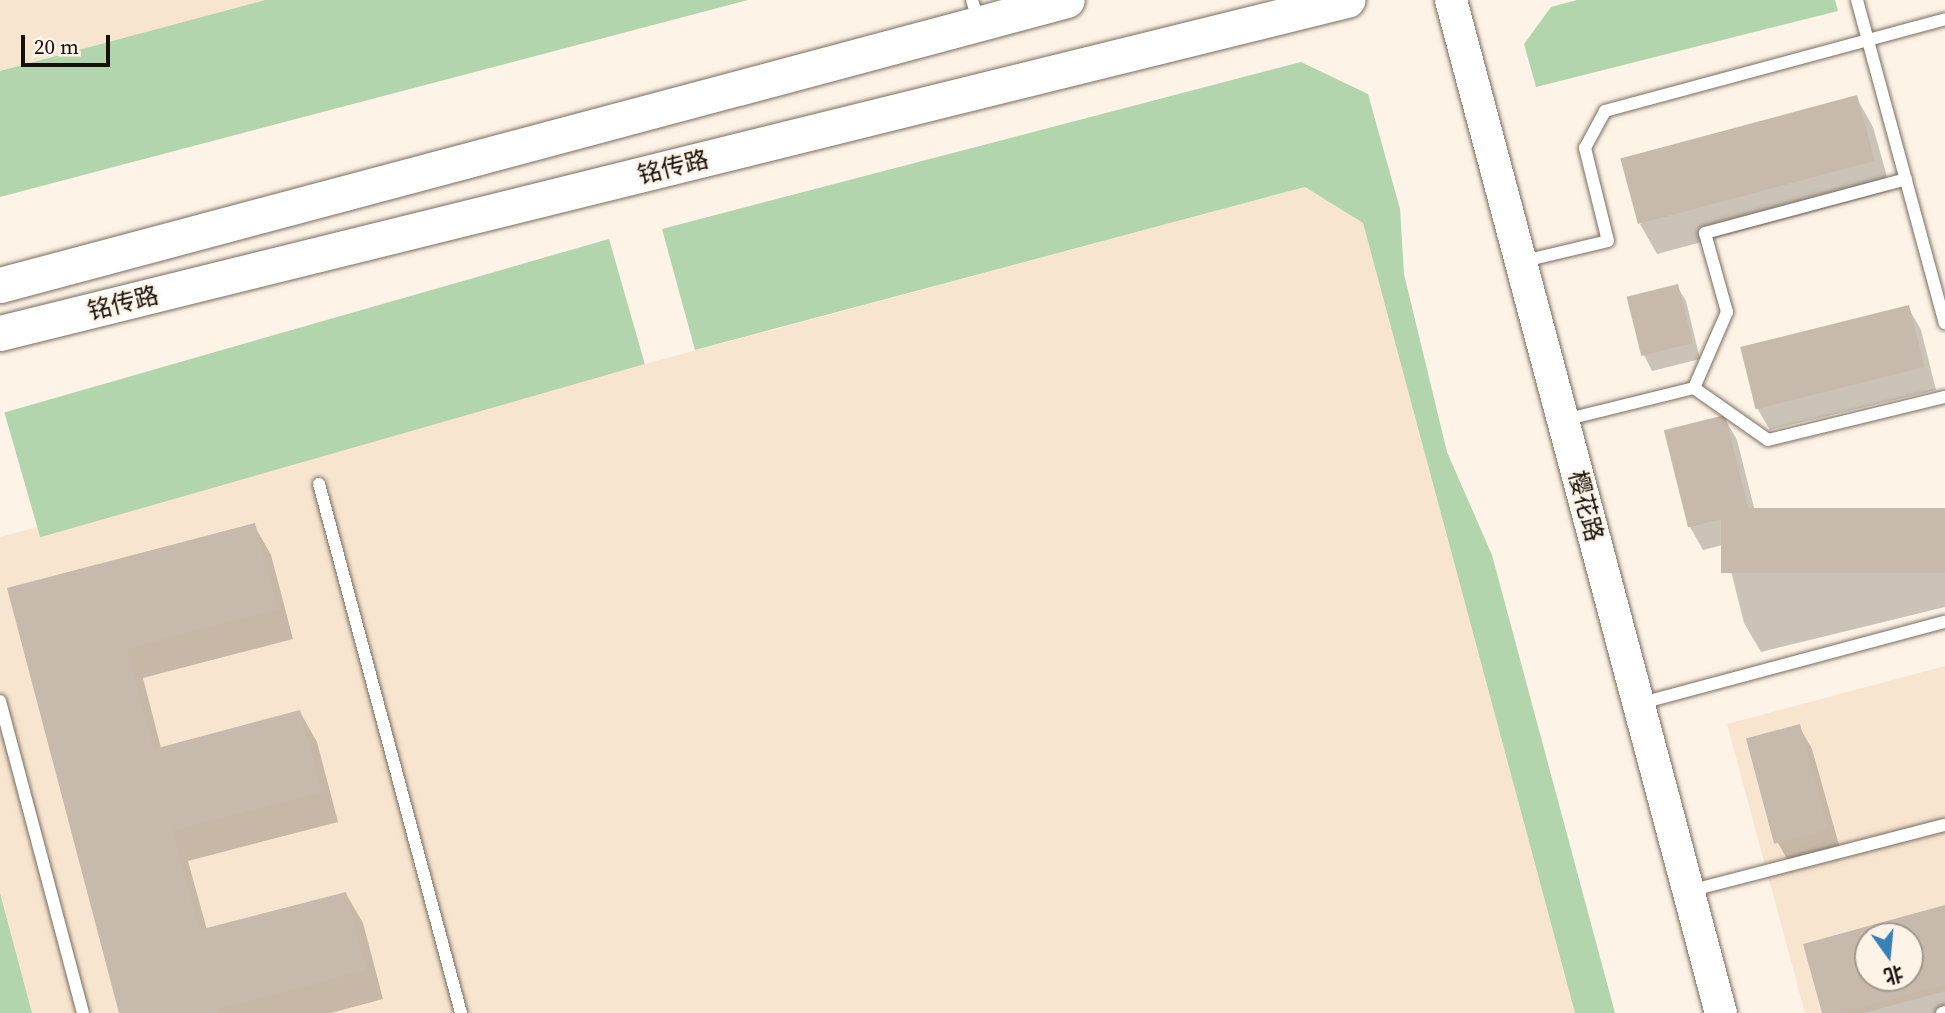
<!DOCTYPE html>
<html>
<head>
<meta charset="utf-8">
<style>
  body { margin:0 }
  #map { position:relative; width:1945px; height:1013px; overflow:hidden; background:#fef3e7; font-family:"Source Serif 4","Noto Sans SC",serif }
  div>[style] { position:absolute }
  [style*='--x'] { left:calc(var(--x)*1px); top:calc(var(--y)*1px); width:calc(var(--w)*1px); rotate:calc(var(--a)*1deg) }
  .built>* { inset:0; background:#f8e5d0 }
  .green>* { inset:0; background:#b2d5ae; transform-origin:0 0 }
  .shadow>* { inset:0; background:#0003 }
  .building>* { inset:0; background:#c7b9ab; transform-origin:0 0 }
  .roads { filter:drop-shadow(0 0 2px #786d5f) drop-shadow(0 0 2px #786d5f) }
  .service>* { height:12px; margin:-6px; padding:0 6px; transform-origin:6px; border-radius:6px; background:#fff }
  .tertiary>* { height:32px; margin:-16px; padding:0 16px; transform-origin:16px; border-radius:16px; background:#fff }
  .secondary>* { height:35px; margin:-17.5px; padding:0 17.5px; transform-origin:17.5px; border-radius:17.5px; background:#fff }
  span { translate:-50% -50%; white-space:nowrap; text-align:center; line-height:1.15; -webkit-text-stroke:5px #fef3e7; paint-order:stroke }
  .street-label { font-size:24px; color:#15100b }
  .north { position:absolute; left:1854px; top:922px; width:70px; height:70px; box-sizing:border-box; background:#fef3e7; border:2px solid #a1988f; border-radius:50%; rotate:165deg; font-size:19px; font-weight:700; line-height:28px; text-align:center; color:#15100b }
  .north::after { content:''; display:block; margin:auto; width:24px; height:32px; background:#3781b5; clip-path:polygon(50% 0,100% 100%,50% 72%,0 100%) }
  .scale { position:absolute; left:21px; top:35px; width:89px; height:32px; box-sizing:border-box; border:4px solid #15100b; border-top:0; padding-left:9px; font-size:21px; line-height:24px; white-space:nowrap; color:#15100b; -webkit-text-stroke:5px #fef3e7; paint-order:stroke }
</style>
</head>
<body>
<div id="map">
  <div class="built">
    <div style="clip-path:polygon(0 0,265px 0,0 71px)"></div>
    <div style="clip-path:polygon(1305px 187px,1363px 223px,1575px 1013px,32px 1013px,0 893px,0 537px)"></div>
    <div style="clip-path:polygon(evenodd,1945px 666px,1945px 991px,1864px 1013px,1805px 1013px,1727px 724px,1945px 666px,1868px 936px,1910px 936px,1910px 978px,1868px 978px,1868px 936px)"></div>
  </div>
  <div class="green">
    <div style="clip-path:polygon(265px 0,748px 0,0 197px,0 71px)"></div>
    <div style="clip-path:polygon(1577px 0,1835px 0,1838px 11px,1536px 87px,1524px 44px,1551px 7px)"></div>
    <div style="clip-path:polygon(1301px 62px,1368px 94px,1400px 209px,1404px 274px,1447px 452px,1492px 555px,1615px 1013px,1575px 1013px,1363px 223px,1305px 187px,695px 350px,662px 229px)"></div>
    <div style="left:609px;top:239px;width:130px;height:629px;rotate:74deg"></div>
    <div style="clip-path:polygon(0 893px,32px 1013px,0 1013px)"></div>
  </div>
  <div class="shadow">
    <div style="clip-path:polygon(1856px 97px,1873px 127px,1891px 191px,1657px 254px,1640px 224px)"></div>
    <div style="clip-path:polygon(1677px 286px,1686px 301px,1700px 359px,1652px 371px,1644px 355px)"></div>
    <div style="clip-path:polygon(1908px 307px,1921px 330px,1936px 390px,1770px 430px,1757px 408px,1742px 347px)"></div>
    <div style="clip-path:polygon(1724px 417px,1737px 440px,1761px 535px,1703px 550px,1690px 527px,1666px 432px)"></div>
    <div style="clip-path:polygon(1945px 509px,1945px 607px,1761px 652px,1744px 623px,1729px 563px)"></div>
    <div style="clip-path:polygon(254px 525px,271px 555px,293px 639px,143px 678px,161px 748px,300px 712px,317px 742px,338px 822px,188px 861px,207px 930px,346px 894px,363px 923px,383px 999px,331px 1013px,120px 1013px,10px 589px)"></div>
    <div style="clip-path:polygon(1799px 726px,1812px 749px,1841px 852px,1791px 866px,1778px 843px)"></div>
    <div style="clip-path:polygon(evenodd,1945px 906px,1945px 1013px,1823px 1013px,1805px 945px,1945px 906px,1868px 936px,1910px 936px,1910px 978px,1868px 978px,1868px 936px)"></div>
  </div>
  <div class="building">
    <div style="left:1857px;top:95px;width:68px;height:245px;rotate:75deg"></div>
    <div style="left:1678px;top:284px;width:61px;height:53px;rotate:76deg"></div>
    <div style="left:1909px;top:305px;width:64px;height:174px;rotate:76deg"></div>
    <div style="left:1725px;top:415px;width:100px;height:63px;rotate:76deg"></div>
    <div style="left:1945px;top:508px;width:65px;height:224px;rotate:90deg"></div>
    <div style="clip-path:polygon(255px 523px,278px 609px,127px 649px,154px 749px,300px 710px,322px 792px,173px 831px,199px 930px,346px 892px,367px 970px,218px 1009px,219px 1013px,119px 1013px,7px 588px)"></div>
    <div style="left:1800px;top:724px;width:109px;height:56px;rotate:75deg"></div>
    <div style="clip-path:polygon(evenodd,1945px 905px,1945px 985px,1841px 1013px,1822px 1013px,1803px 944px,1945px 905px,1868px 936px,1910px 936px,1910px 978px,1868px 978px,1868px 936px)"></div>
  </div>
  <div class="roads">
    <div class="service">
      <div style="--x:972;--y:0;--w:24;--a:73"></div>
      <div style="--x:1857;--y:0;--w:335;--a:74.8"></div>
      <div style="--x:1520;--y:262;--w:90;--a:-13.4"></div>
      <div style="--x:1608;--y:241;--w:96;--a:-103.9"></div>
      <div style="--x:1585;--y:148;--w:42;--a:-61.6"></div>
      <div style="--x:1605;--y:111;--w:352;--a:-15.1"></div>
      <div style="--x:1694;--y:388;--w:90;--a:35.1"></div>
      <div style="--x:1768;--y:440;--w:182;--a:-13.7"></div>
      <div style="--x:1564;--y:420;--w:134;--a:-13.8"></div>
      <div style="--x:1694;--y:388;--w:83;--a:-66.5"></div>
      <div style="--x:1727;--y:312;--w:82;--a:-105.6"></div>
      <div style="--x:1705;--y:233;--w:208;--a:-15"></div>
      <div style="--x:319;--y:484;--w:548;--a:74.97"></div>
      <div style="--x:0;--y:701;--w:323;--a:75.1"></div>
      <div style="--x:1638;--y:704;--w:318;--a:-15"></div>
      <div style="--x:1689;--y:891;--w:264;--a:-14.5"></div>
      <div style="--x:1942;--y:1013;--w:3;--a:-18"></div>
    </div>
    <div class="tertiary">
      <div style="--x:1451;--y:0;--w:1048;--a:75.08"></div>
    </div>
    <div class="secondary">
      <div style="--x:0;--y:285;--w:1104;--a:-14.95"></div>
      <div style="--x:0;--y:333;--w:1388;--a:-13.89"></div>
    </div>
  </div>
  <div class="street-label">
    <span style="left:673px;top:167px;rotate:-14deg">铭传路</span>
    <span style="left:123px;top:303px;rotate:-14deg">铭传路</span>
    <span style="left:1586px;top:506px;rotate:75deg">樱花路</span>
  </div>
  <div class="north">北</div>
  <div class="scale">20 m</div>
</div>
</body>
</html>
